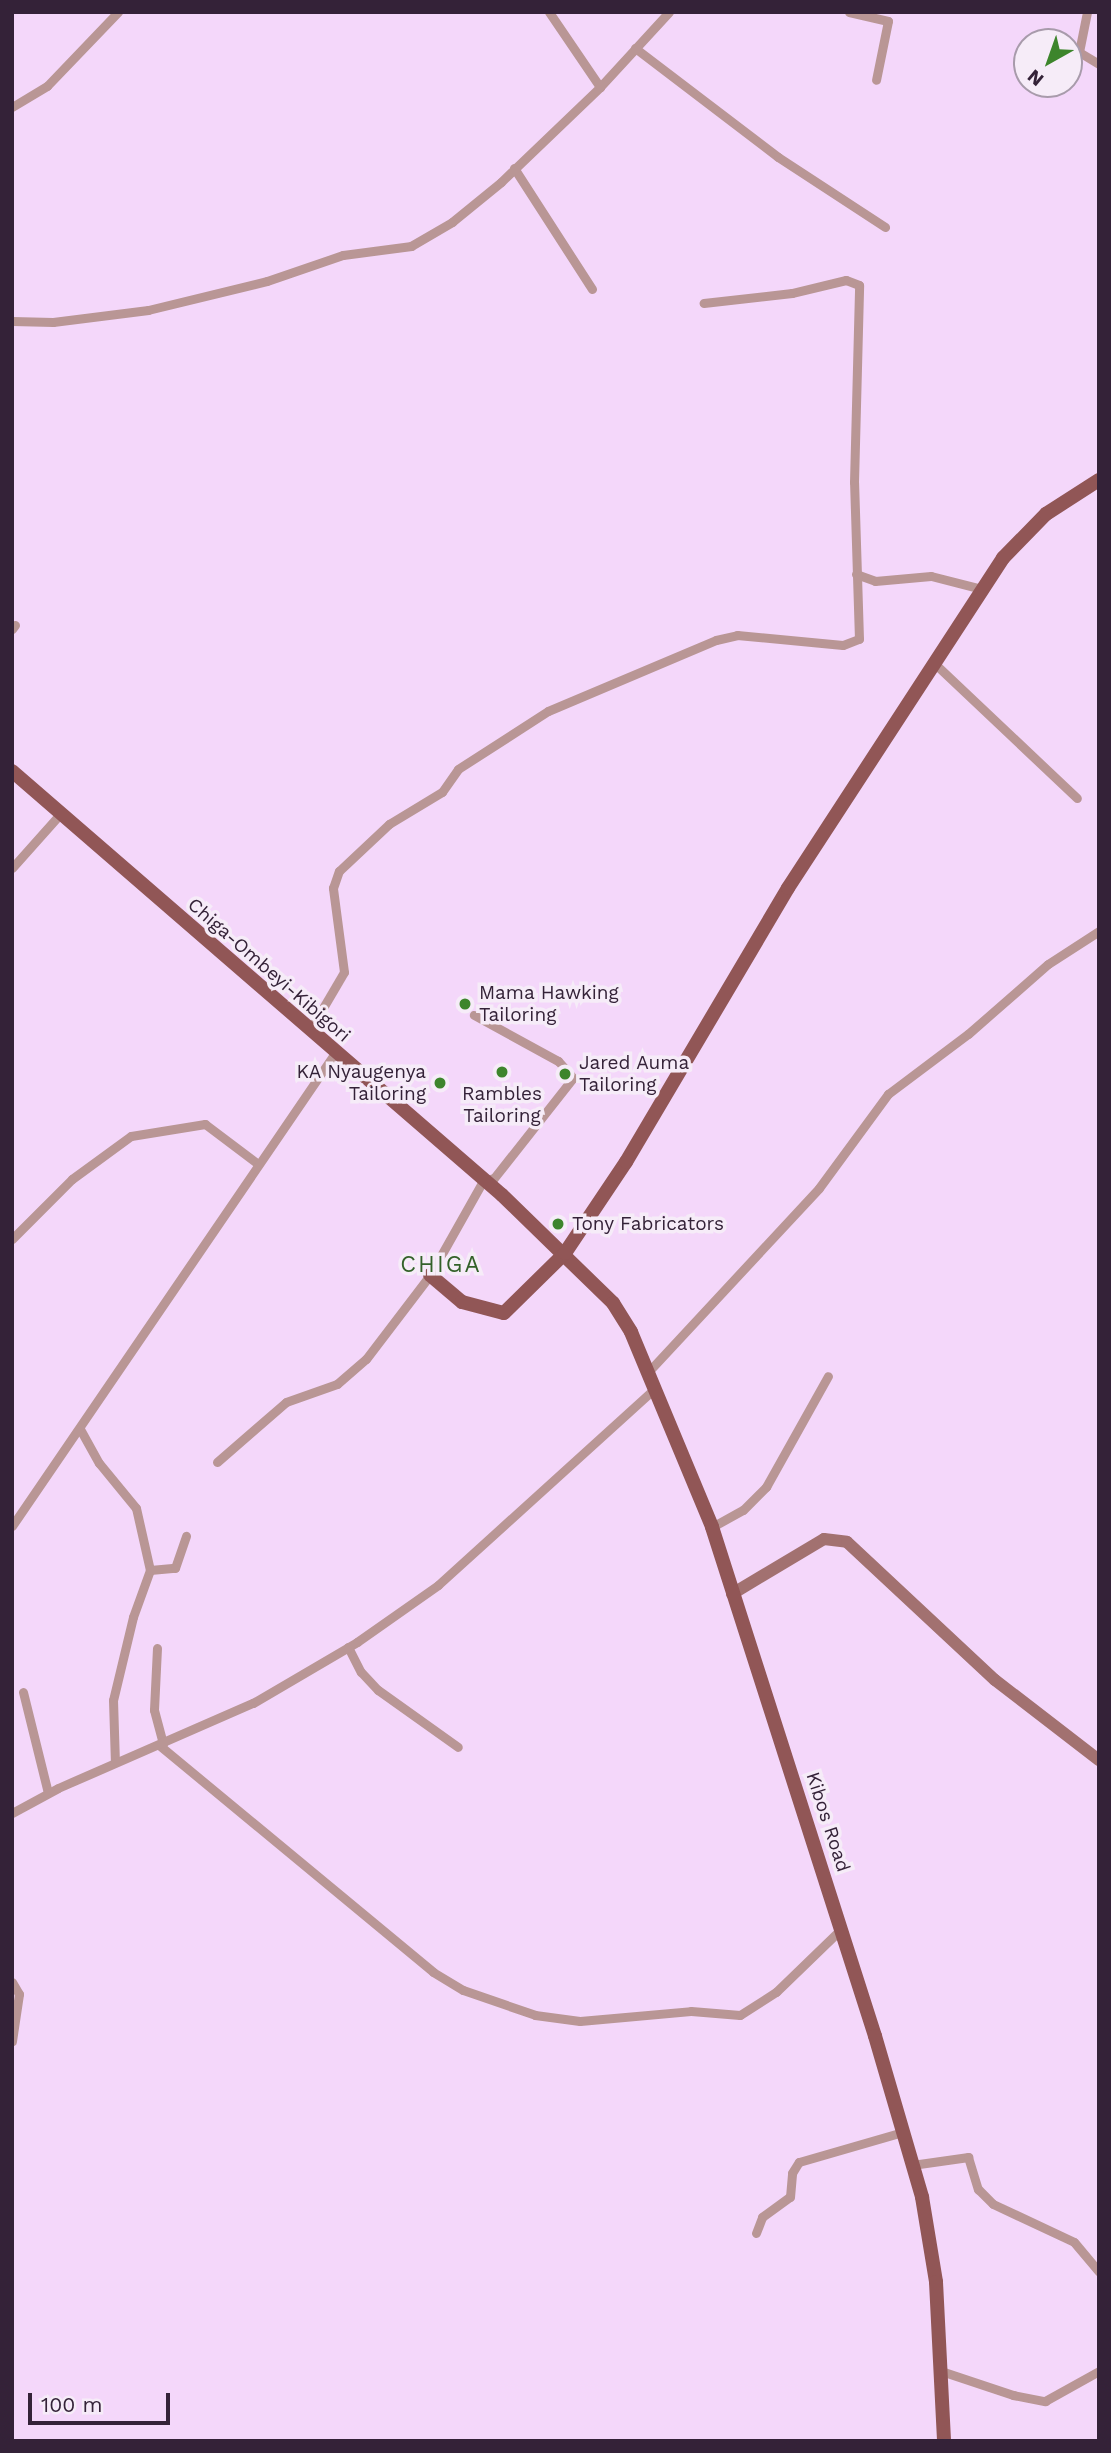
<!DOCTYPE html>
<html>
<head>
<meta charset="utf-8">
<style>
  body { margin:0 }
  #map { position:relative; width:1111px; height:2453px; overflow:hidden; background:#f4d7fa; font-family:"Work Sans",sans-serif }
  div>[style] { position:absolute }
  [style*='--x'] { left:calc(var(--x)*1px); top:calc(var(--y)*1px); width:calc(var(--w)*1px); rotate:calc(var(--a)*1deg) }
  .street>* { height:9px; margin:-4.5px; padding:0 4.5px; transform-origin:4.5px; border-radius:4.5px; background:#b99695 }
  .secondary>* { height:12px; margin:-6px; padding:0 6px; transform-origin:6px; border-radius:6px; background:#a27170 }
  .primary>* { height:14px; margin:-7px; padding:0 7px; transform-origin:7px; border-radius:7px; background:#915656 }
  .dots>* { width:19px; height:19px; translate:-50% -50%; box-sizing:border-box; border:4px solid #f6ecf8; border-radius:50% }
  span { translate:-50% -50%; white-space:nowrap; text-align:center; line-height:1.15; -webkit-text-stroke:7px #f6ecf8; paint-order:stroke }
  .street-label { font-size:19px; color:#342238 }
  .poi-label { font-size:19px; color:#342238 }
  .left { translate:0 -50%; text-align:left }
  .right { translate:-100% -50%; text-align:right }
  .quarter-label { font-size:23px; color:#336129; letter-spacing:2px }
  .frame { position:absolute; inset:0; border:14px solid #342238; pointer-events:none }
  .north { position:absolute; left:1013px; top:28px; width:70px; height:70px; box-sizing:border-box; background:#f6ecf8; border:2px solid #a89bab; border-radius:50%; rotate:220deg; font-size:19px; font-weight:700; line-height:28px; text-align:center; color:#342238 }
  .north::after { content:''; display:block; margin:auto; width:24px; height:32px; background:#3d852c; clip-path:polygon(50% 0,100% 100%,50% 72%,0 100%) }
  .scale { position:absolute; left:28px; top:2393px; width:142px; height:32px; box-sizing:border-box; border:4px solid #342238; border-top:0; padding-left:9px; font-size:21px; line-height:24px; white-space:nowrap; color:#342238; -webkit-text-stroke:5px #f6ecf8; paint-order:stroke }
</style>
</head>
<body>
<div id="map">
  <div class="street">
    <div style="--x:549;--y:12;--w:91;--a:55.8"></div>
    <div style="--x:849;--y:12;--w:40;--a:13"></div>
    <div style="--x:888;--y:21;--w:60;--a:101.5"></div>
    <div style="--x:1087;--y:12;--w:41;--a:101.3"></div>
    <div style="--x:1079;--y:52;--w:23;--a:31"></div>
    <div style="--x:635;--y:48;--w:180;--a:37.3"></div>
    <div style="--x:778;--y:157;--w:128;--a:33.2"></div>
    <div style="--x:12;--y:107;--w:41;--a:-31"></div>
    <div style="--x:47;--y:86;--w:103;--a:-46.2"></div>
    <div style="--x:514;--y:168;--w:144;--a:57.2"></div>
    <div style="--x:12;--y:321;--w:41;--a:1.4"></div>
    <div style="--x:53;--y:322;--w:96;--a:-7.2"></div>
    <div style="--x:148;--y:310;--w:122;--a:-13.7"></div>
    <div style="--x:267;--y:281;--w:80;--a:-18.9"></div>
    <div style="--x:343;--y:255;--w:69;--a:-7.5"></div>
    <div style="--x:411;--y:246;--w:48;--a:-30.3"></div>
    <div style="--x:452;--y:222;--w:63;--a:-39.2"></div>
    <div style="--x:501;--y:182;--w:137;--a:-43.8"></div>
    <div style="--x:600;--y:87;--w:102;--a:-47.4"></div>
    <div style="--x:856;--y:574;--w:20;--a:20"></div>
    <div style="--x:875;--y:581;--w:56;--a:-5.1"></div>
    <div style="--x:931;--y:576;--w:53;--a:14.3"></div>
    <div style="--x:12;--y:629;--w:5;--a:-53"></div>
    <div style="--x:933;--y:662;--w:198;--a:43.4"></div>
    <div style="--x:12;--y:868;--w:74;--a:-48.3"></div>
    <div style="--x:310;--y:1030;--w:67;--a:-59.6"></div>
    <div style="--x:344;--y:972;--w:85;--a:-97.5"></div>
    <div style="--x:333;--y:888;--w:18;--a:-71"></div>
    <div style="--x:339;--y:871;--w:69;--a:-43.2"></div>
    <div style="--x:389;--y:824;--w:62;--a:-31.1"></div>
    <div style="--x:442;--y:792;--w:28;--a:-55"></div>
    <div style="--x:458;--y:769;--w:107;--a:-32.8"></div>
    <div style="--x:548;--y:711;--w:182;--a:-22.9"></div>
    <div style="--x:716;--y:640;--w:22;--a:-13"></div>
    <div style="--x:737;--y:635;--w:106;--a:5.4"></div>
    <div style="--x:843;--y:645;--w:17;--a:-21"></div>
    <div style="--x:859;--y:639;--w:157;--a:-91.8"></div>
    <div style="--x:854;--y:482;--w:197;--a:-88.5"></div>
    <div style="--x:859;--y:285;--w:14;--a:-159"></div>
    <div style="--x:846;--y:280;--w:56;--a:166.5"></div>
    <div style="--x:792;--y:293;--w:89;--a:173.5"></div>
    <div style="--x:12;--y:1239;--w:85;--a:-45"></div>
    <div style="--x:72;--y:1179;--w:73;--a:-36.1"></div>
    <div style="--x:131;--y:1136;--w:75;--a:-9.2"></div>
    <div style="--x:205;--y:1124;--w:66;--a:37"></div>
    <div style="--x:650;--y:1370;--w:248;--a:-47.1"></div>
    <div style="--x:819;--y:1188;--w:117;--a:-53.7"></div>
    <div style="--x:888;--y:1094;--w:100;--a:-36.9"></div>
    <div style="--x:968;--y:1034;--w:106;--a:-41.2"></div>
    <div style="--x:1048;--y:964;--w:61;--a:-32.9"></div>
    <div style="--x:80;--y:1429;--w:39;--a:61"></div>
    <div style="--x:99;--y:1463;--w:58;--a:50.6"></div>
    <div style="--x:136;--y:1508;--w:64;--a:77.3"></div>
    <div style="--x:150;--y:1570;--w:50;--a:109.9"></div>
    <div style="--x:133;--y:1617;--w:85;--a:103.5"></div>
    <div style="--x:113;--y:1700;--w:62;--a:88.2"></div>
    <div style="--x:217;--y:1462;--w:91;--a:-41"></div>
    <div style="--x:286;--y:1402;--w:54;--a:-19.4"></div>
    <div style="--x:337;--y:1384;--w:38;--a:-41"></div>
    <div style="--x:366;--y:1359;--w:106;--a:-52.7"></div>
    <div style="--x:430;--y:1275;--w:108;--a:-60.6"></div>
    <div style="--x:483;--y:1181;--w:11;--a:-15"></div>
    <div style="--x:494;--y:1178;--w:127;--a:-51.7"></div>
    <div style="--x:573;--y:1078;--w:23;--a:-131"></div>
    <div style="--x:558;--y:1061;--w:96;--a:-151.3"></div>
    <div style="--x:12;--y:1526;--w:573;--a:-55.67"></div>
    <div style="--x:712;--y:1527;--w:35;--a:-29"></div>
    <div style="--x:743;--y:1510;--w:33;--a:-45"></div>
    <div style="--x:766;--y:1487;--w:127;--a:-60.8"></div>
    <div style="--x:150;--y:1570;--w:25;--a:-5"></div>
    <div style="--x:175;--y:1568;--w:34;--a:-71"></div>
    <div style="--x:348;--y:1647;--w:28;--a:63"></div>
    <div style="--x:361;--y:1672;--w:25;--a:47"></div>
    <div style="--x:378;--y:1690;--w:98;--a:35.5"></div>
    <div style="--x:157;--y:1648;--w:62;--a:92.8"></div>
    <div style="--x:154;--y:1710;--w:35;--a:75"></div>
    <div style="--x:23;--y:1692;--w:104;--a:76.1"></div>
    <div style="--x:159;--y:1745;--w:356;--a:39.6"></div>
    <div style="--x:433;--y:1972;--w:35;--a:31"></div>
    <div style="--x:463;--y:1990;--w:76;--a:19.1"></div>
    <div style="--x:535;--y:2015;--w:45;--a:7.6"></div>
    <div style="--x:580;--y:2021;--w:111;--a:-5.1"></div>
    <div style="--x:691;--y:2011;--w:49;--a:4.7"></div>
    <div style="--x:740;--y:2015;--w:43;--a:-32.6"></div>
    <div style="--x:776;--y:1992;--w:91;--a:-44.1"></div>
    <div style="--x:12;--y:1813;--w:52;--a:-28.5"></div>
    <div style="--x:58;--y:1788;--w:213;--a:-23.6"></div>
    <div style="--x:253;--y:1703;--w:121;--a:-30.4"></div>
    <div style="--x:357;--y:1642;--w:99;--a:-35.1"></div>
    <div style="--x:438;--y:1585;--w:294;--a:-42.2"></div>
    <div style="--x:12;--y:1982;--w:14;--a:60"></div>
    <div style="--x:19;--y:1994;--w:48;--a:98.5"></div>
    <div style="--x:912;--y:2165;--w:57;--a:-8.1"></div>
    <div style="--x:968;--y:2157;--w:34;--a:73"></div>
    <div style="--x:978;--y:2189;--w:21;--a:45"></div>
    <div style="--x:993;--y:2204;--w:89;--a:25.1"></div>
    <div style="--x:1074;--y:2242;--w:39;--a:50"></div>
    <div style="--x:756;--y:2233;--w:17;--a:-69"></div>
    <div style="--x:762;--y:2217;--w:34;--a:-36"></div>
    <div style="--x:790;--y:2197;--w:24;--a:-85"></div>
    <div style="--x:792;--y:2173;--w:13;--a:-58"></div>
    <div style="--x:799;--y:2162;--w:108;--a:-16.1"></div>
    <div style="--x:941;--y:2371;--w:76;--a:18.4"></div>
    <div style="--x:1013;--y:2395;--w:33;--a:11"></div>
    <div style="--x:1045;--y:2401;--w:62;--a:-29.1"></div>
  </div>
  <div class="secondary">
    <div style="--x:732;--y:1594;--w:107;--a:-30.9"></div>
    <div style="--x:824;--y:1539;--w:23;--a:7"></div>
    <div style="--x:847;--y:1542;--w:202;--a:43"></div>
    <div style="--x:995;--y:1680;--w:131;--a:37.6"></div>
  </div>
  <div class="primary">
    <div style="--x:12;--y:771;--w:648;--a:40.87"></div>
    <div style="--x:502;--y:1195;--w:155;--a:44.2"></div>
    <div style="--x:613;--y:1303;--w:34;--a:58"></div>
    <div style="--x:631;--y:1332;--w:211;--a:67.4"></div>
    <div style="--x:712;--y:1527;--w:534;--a:72.24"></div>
    <div style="--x:875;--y:2036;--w:168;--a:73.7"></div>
    <div style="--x:922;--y:2197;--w:86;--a:80.6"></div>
    <div style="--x:936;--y:2282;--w:159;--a:87.1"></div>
    <div style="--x:430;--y:1275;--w:42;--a:40.2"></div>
    <div style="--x:462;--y:1302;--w:43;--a:14.7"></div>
    <div style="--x:504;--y:1313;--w:86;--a:-44.5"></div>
    <div style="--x:565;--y:1253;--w:110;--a:-56.2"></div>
    <div style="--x:626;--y:1162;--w:318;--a:-59.4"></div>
    <div style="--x:788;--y:888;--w:394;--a:-56.9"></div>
    <div style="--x:1003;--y:558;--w:62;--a:-45.7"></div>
    <div style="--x:1046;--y:514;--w:63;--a:-32.7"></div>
  </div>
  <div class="dots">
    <div style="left:465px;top:1004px;background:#3d852c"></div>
    <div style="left:502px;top:1072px;background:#3d852c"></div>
    <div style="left:565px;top:1074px;background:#3d852c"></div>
    <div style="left:440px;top:1083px;background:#3d852c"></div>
    <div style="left:558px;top:1224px;background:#3d852c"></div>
  </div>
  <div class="street-label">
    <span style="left:269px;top:970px;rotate:41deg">Chiga-Ombeyi-Kibigori</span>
    <span style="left:828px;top:1822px;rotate:72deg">Kibos Road</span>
  </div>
  <div class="poi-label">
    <span class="left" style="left:479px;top:1004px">Mama Hawking<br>Tailoring</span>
    <span class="left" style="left:579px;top:1074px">Jared Auma<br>Tailoring</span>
    <span class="right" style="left:426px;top:1083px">KA Nyaugenya<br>Tailoring</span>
    <span style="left:502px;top:1105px">Rambles<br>Tailoring</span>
    <span class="left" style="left:572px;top:1224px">Tony Fabricators</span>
  </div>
  <div class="quarter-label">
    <span style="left:441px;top:1265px">CHIGA</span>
  </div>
  <div class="frame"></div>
  <div class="north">N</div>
  <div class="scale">100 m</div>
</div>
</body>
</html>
